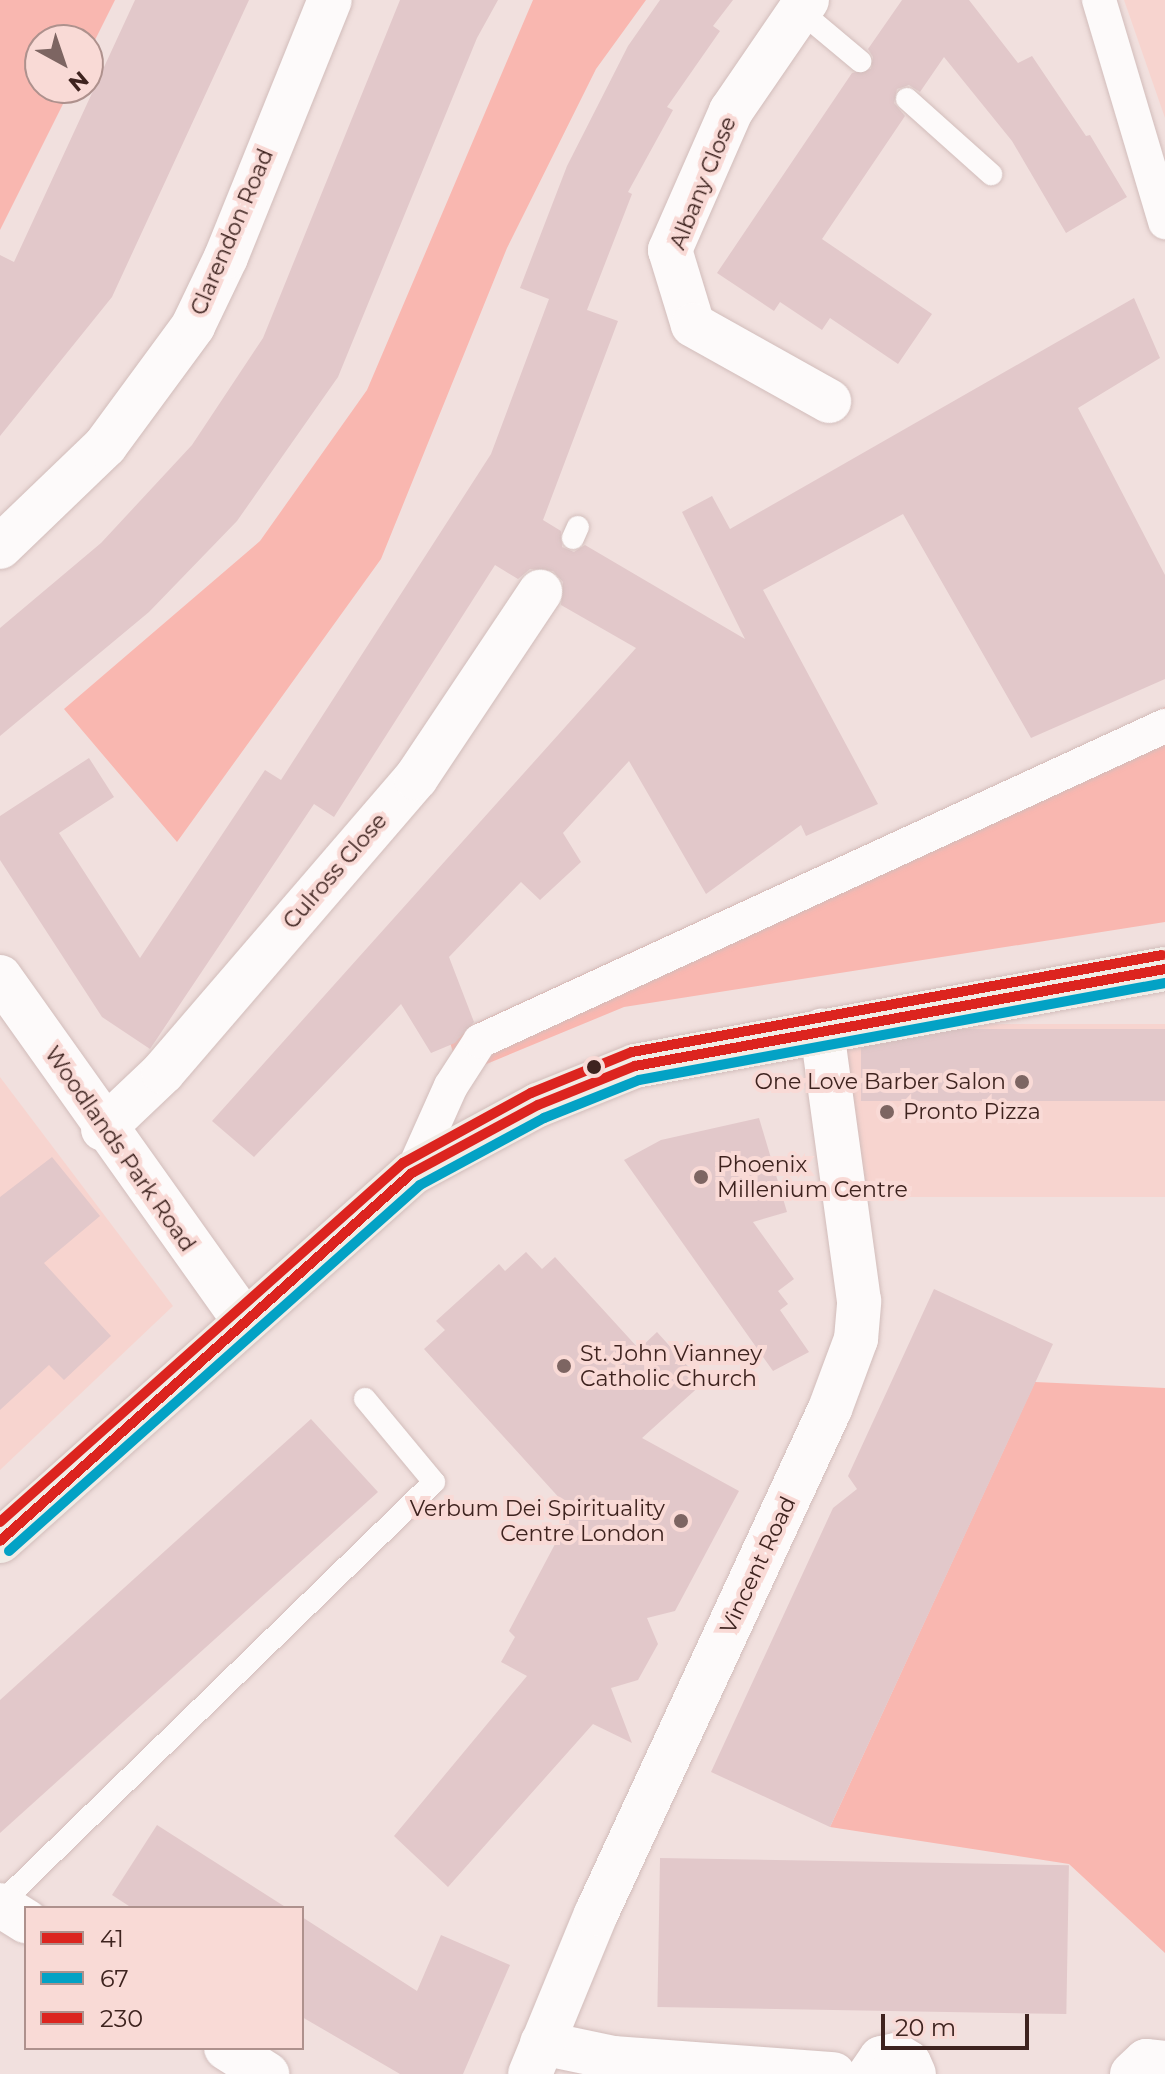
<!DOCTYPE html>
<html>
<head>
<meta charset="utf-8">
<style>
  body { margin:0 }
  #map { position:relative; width:1165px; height:2074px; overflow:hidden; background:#f1e0de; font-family:Montserrat,sans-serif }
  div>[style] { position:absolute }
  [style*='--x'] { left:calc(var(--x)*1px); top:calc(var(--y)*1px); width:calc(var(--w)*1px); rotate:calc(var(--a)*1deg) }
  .built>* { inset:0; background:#f7d4cf; transform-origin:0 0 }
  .green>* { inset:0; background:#f9b7b0 }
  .building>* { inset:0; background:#e2c8ca; transform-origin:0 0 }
  .roads { filter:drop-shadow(0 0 2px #d2bdbb) drop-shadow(0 0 2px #d2bdbb) }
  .service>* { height:22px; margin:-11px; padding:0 11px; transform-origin:11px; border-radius:11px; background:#fdfafa }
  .pedestrian>* { height:34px; margin:-17px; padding:0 17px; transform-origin:17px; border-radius:17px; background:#fdfafa }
  .minor>* { height:44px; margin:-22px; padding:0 22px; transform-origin:22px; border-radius:22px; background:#fdfafa }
  .primary>* { height:44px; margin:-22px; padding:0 22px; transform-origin:22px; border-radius:22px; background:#f1ece6 }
  .bus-1>* { height:10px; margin:-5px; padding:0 5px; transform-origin:5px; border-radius:5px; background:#dc241f }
  .bus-2>* { height:10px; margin:-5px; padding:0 5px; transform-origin:5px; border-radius:5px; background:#03a2c5 }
  .bus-3>* { height:10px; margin:-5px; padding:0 5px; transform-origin:5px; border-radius:5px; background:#dc241f }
  .dots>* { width:22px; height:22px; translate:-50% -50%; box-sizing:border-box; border:4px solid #f9dad6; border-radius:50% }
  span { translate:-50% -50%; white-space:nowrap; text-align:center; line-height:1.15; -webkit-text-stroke:8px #f9dad6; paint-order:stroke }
  .street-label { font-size:22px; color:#3e231f }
  .poi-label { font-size:22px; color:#3e231f }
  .right { translate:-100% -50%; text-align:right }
  .left { translate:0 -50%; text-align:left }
  .legend { position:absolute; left:24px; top:1906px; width:280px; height:144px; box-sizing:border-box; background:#f9dad6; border:2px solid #ae918d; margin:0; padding:10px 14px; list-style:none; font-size:24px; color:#3e231f }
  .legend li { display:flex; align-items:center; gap:16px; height:40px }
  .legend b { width:40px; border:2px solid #ae918d }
  .north { position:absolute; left:24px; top:24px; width:80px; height:80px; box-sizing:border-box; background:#f9dad6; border:2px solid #ae918d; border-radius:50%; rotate:140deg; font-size:22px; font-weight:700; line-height:32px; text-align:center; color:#3e231f }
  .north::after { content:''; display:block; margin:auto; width:28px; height:36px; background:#7d6562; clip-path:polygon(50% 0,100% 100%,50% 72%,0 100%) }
  .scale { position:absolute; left:881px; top:2014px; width:148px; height:36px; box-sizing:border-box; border:4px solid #3e231f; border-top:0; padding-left:10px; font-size:24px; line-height:28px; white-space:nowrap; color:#3e231f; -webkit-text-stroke:6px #f9dad6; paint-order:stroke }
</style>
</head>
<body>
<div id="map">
  <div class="built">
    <div style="clip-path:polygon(1124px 0,1165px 0,1165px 118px)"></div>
    <div style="left:1165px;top:1024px;width:173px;height:318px;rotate:90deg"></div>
    <div style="clip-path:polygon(0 1077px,173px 1306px,0 1470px)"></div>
  </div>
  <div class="green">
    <div style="clip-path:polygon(0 0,115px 0,88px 54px,88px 40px,40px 40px,40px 88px,71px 88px,0 230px)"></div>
    <div style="clip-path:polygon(533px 0,646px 0,596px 69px,507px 248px,381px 559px,177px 842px,64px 709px,260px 541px,367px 390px)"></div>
    <div style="clip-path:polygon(1165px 707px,1165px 922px,624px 1007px,460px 1075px,448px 1036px)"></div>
    <div style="clip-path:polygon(1035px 1382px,1165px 1388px,1165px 1953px,1069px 1864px,830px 1827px)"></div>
  </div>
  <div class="building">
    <div style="clip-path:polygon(135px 0,249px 0,112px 297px,0 436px,0 255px,14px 262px)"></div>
    <div style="clip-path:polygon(400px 0,498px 0,477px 38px,338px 377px,237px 521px,149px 612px,0 736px,0 628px,101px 543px,192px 445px,263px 338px)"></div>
    <div style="clip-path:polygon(660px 0,733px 0,713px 26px,720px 31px,667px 107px,673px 110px,628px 192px,632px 194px,587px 310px,618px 321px,543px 520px,561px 531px,562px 547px,574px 552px,585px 545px,745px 639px,682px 512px,712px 496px,730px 529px,1134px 298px,1160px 358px,1078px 408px,1165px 575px,1165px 679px,1031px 738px,903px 514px,763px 590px,878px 804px,806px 836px,801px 825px,706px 894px,629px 761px,563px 833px,581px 862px,540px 900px,521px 882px,449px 957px,474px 1022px,455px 1043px,431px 1053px,401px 1004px,254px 1157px,212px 1121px,636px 648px,561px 605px,563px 582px,553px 571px,530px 569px,518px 579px,495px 565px,334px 817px,314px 804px,150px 1049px,102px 1017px,0 860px,0 816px,89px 758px,114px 797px,59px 833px,140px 958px,265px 770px,281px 780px,491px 454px,549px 299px,520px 288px,567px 166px,628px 46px)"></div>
    <div style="clip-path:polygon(902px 0,969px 0,1018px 63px,1032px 56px,1086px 136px,1090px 135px,1127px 197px,1066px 233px,1012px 141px,944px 57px,920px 92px,909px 85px,897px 89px,894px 103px,905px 116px,822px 239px,932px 314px,898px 364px,830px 318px,822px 330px,780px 302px,774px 311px,717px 273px,852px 73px,871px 69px,873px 57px,868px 49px)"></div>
    <div style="left:1165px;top:1029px;width:72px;height:304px;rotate:90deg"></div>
    <div style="clip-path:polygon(759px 1118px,787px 1212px,753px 1222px,794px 1279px,778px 1291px,788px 1304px,780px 1310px,809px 1352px,773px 1371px,624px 1160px,661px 1140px)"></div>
    <div style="clip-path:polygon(52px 1157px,100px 1216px,44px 1263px,111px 1336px,64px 1380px,49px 1365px,0 1410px,0 1197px)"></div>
    <div style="clip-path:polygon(526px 1252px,542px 1269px,555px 1257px,639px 1349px,657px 1332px,703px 1383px,642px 1438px,739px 1491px,675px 1611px,647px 1618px,658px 1644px,638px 1680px,611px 1688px,632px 1743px,593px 1724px,448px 1887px,394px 1836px,527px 1676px,501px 1662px,515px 1637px,509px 1631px,572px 1512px,424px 1349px,445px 1330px,436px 1321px,499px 1264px,505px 1271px)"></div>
    <div style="clip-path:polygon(934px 1289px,1053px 1344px,830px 1827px,711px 1772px,833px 1508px,857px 1489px,848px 1476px)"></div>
    <div style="clip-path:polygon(311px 1419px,378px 1492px,0 1833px,0 1700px)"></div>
    <div style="clip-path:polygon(157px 1825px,287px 1908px,132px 1908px,112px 1895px)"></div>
    <div style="left:660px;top:1858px;width:409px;height:149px;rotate:1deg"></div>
    <div style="clip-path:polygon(302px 1917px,417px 1991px,441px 1935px,510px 1965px,463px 2074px,400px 2074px,302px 2017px)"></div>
  </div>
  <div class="roads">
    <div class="service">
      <div style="--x:799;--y:10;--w:80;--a:39.9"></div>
      <div style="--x:907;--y:99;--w:113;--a:41.8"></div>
      <div style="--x:573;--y:538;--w:12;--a:-66"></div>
      <div style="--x:0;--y:1904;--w:605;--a:-44.2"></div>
      <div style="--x:434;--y:1482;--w:108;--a:-129.7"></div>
    </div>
    <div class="pedestrian">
      <div style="--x:1099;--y:0;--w:232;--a:73.4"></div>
      <div style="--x:412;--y:1173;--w:95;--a:-65.9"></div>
      <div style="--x:451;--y:1086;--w:54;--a:-57.2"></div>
      <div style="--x:480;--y:1041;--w:754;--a:-24.7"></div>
    </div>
    <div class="minor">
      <div style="--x:807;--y:0;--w:135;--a:124.4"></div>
      <div style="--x:731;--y:111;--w:152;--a:113.7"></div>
      <div style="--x:670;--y:250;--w:78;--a:73"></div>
      <div style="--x:693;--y:325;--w:156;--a:29.2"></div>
      <div style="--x:0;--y:547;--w:146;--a:-43.9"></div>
      <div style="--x:105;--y:446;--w:149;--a:-53.7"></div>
      <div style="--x:193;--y:326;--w:76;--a:-64.4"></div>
      <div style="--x:226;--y:257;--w:277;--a:-68"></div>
      <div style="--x:0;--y:977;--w:420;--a:54.6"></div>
      <div style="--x:103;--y:1129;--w:83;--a:-43.5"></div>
      <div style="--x:163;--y:1072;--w:388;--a:-49.3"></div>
      <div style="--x:416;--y:778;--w:224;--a:-56.3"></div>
      <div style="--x:0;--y:1905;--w:31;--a:32"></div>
      <div style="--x:542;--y:2043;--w:73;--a:11.9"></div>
      <div style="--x:613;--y:2058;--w:221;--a:4.2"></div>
      <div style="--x:226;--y:2048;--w:49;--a:32.4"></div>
      <div style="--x:530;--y:2074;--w:173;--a:-67.6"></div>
      <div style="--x:596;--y:1914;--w:557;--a:-65.14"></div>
      <div style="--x:830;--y:1409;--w:75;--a:-69.6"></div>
      <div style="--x:856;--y:1339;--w:38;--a:-85"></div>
      <div style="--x:859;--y:1301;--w:273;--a:-97.8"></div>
      <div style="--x:870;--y:2074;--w:19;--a:-55"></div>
      <div style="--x:881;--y:2058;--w:15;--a:-11"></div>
      <div style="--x:896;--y:2055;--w:15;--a:32"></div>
      <div style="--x:909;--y:2063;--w:12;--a:66"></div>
      <div style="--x:1132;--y:2074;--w:19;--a:-43"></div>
      <div style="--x:1146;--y:2061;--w:19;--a:6"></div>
    </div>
    <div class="primary">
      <div style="--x:0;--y:1541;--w:552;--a:-41.77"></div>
      <div style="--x:412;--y:1173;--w:143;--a:-28.4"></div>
      <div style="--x:538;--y:1105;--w:105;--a:-21.9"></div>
      <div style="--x:635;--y:1066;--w:539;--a:-10.37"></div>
    </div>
  </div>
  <div class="bus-1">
    <div style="--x:0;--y:1541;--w:552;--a:-41.77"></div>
    <div style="--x:412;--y:1173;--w:143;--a:-28.4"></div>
    <div style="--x:538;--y:1105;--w:105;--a:-21.9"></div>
    <div style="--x:635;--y:1066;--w:539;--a:-10.37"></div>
  </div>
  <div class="bus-2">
    <div style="--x:9;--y:1551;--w:550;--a:-41.69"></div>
    <div style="--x:420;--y:1185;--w:141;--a:-28.4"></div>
    <div style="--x:544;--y:1118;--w:102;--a:-21.8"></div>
    <div style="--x:639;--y:1080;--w:535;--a:-10.45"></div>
  </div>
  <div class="bus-3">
    <div style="--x:0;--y:1522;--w:540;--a:-41.7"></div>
    <div style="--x:403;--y:1163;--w:146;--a:-28.7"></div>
    <div style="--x:531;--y:1093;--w:109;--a:-22.1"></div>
    <div style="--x:632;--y:1052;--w:539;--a:-10.37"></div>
  </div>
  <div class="dots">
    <div style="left:594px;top:1067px;background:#3e231f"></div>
    <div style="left:1022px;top:1082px;background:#7d6562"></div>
    <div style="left:887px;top:1112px;background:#7d6562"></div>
    <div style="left:701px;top:1177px;background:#7d6562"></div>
    <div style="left:564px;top:1366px;background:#7d6562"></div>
    <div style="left:681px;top:1521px;background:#7d6562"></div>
  </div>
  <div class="street-label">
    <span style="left:703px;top:183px;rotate:-68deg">Albany Close</span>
    <span style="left:232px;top:232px;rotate:-67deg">Clarendon Road</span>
    <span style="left:335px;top:871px;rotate:-49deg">Culross Close</span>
    <span style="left:120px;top:1149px;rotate:55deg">Woodlands Park Road</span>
    <span style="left:758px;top:1565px;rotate:-65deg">Vincent Road</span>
  </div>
  <div class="poi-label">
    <span class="right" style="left:1006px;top:1082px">One Love Barber Salon</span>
    <span class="left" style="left:903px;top:1112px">Pronto Pizza</span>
    <span class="left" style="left:717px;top:1177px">Phoenix<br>Millenium Centre</span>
    <span class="left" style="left:580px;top:1366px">St. John Vianney<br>Catholic Church</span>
    <span class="right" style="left:665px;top:1521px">Verbum Dei Spirituality<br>Centre London</span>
  </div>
  <ul class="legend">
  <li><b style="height:10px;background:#dc241f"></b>41</li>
  <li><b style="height:10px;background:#03a2c5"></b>67</li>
  <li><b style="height:10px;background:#dc241f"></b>230</li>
  </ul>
  <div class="north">N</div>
  <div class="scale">20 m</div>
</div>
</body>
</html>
